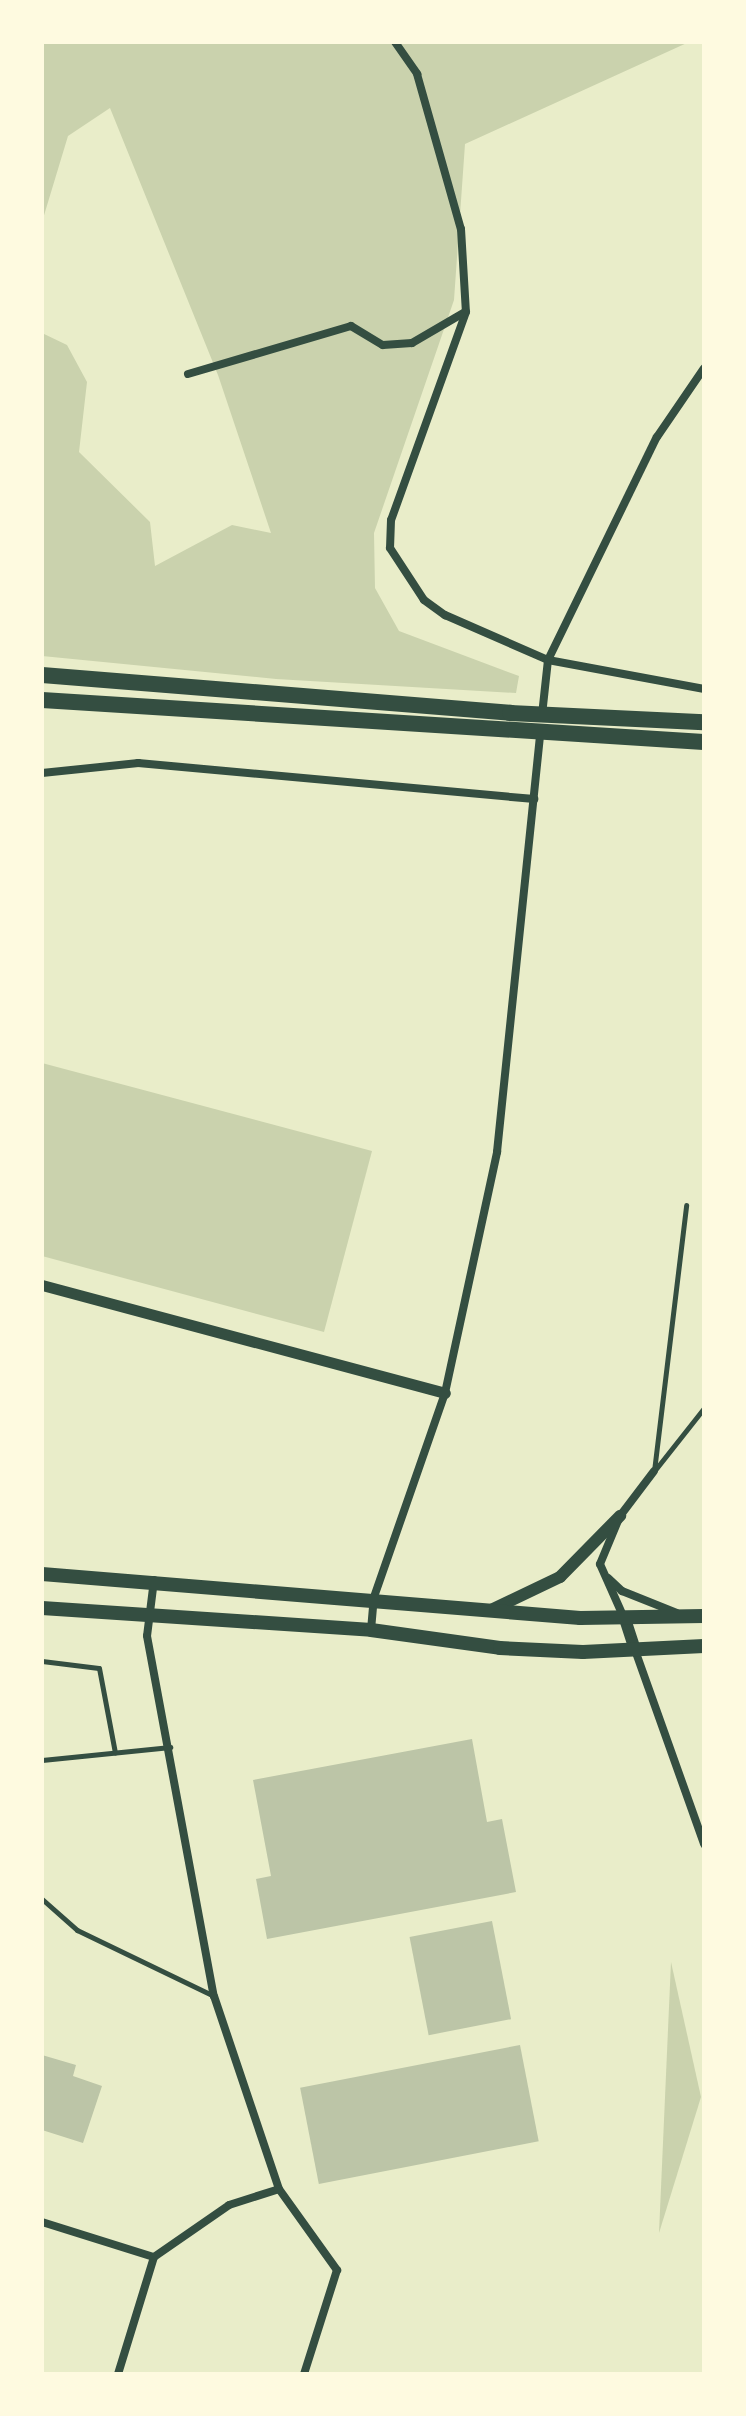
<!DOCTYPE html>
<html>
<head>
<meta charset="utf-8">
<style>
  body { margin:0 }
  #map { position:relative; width:746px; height:2416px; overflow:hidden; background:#e9edc9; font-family:Ubuntu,sans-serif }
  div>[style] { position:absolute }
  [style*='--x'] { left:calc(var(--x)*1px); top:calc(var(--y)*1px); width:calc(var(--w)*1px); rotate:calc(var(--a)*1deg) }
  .green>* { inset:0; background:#cad2ad }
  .building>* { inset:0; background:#bcc5a7; transform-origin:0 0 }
  .service>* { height:5px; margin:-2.5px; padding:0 2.5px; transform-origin:2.5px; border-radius:2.5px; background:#344e41 }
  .minor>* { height:8px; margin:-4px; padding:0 4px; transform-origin:4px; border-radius:4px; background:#344e41 }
  .tertiary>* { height:11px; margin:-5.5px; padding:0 5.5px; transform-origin:5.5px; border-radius:5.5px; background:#344e41 }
  .secondary>* { height:12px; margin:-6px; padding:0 6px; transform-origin:6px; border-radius:6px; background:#344e41 }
  .primary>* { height:14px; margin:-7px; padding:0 7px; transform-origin:7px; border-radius:7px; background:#344e41 }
  .motorway>* { height:16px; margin:-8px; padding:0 8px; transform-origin:8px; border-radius:8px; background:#344e41 }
  span { translate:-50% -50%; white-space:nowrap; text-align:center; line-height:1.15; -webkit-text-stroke:8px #fefae0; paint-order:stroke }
  .frame { position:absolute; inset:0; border:44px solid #fefae0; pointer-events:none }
</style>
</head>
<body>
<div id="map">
  <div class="green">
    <div style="clip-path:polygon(42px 42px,689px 42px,465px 144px,454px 300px,374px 533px,375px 588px,399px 631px,519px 676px,516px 693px,276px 679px,42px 656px,42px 333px,67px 345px,87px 382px,79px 452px,150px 522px,155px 566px,232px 525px,271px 533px,218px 375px,110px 108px,68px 136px,42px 222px)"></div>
    <div style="clip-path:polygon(42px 1063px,372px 1151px,324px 1332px,42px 1256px)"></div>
    <div style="clip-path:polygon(671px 1962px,701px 2097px,659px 2233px)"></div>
  </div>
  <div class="building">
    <div style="clip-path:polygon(472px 1739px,487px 1822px,502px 1819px,516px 1892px,267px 1939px,256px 1879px,271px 1876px,253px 1780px)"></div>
    <div style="left:492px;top:1921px;width:100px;height:84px;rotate:79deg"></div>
    <div style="left:520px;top:2045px;width:98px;height:224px;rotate:79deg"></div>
    <div style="clip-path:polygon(42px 2055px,76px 2065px,73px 2076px,102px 2086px,83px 2143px,42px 2130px)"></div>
  </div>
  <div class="service">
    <div style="--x:655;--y:1470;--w:79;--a:-51.7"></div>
    <div style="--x:654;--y:1471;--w:268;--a:-83.1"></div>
    <div style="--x:42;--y:1661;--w:57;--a:7"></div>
    <div style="--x:99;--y:1668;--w:86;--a:79.3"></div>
    <div style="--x:42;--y:1760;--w:129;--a:-5.8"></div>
    <div style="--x:42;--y:1899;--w:47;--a:41.5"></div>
    <div style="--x:77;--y:1930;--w:152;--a:25.7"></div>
  </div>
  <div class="minor">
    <div style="--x:395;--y:42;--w:39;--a:55"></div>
    <div style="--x:417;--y:74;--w:161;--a:74.2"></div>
    <div style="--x:461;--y:229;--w:83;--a:86.6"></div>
    <div style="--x:466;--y:312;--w:221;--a:109.8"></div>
    <div style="--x:391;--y:520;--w:28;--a:92"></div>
    <div style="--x:390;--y:548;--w:62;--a:56.8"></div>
    <div style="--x:424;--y:600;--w:26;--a:36"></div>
    <div style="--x:445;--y:615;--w:112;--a:23.6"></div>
    <div style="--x:548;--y:660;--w:159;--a:10.5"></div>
    <div style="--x:188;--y:374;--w:170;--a:-16.4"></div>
    <div style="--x:351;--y:326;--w:37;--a:31"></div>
    <div style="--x:383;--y:345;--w:29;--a:-4"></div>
    <div style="--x:412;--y:343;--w:61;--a:-30.3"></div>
    <div style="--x:542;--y:715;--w:55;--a:-83.8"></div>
    <div style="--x:548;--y:660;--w:248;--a:-64"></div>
    <div style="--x:657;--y:437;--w:83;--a:-55.7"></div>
    <div style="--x:42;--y:773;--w:97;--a:-5.9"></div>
    <div style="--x:138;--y:763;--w:398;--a:5.2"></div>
    <div style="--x:608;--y:1578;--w:19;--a:43"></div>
    <div style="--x:622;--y:1591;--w:59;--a:21.8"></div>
    <div style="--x:154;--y:1580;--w:56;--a:97.1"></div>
    <div style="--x:147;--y:1636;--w:366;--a:79.5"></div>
    <div style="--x:214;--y:1996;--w:204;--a:71.4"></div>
    <div style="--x:279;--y:2189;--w:100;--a:54.4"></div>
    <div style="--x:337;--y:2270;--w:109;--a:107.6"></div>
    <div style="--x:624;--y:1618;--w:59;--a:-114"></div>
    <div style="--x:600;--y:1564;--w:52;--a:-67.4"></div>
    <div style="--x:620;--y:1516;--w:56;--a:-52.9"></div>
    <div style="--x:371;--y:1630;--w:33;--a:-85"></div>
    <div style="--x:374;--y:1597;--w:216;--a:-70.8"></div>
    <div style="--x:445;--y:1393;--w:247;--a:-77.8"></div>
    <div style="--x:497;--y:1152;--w:425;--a:-84.1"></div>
    <div style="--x:635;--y:1650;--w:206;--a:70.4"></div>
    <div style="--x:42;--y:2222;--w:117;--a:17.4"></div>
    <div style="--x:118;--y:2374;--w:122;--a:-72.9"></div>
    <div style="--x:154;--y:2257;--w:91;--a:-34.7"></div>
    <div style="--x:229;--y:2205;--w:52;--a:-17.7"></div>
  </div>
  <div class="tertiary">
    <div style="--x:42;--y:1285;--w:417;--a:15"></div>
  </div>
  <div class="secondary">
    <div style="--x:489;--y:1611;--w:79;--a:-25.6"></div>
    <div style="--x:560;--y:1577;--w:86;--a:-45.5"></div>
    <div style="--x:625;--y:1619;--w:33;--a:72"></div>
  </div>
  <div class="primary">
    <div style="--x:42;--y:1574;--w:540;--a:4.68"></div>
    <div style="--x:580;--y:1618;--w:124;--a:-0.9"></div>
    <div style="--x:42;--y:1608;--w:330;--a:3.8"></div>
    <div style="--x:371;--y:1630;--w:130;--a:7.9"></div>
    <div style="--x:500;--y:1648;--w:83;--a:2.8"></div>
    <div style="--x:583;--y:1652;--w:121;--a:-2.8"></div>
  </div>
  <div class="motorway">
    <div style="--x:42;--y:675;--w:470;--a:4.6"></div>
    <div style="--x:510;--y:713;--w:194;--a:2.7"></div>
    <div style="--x:42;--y:700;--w:663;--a:3.63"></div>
  </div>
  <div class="frame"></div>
</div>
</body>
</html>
